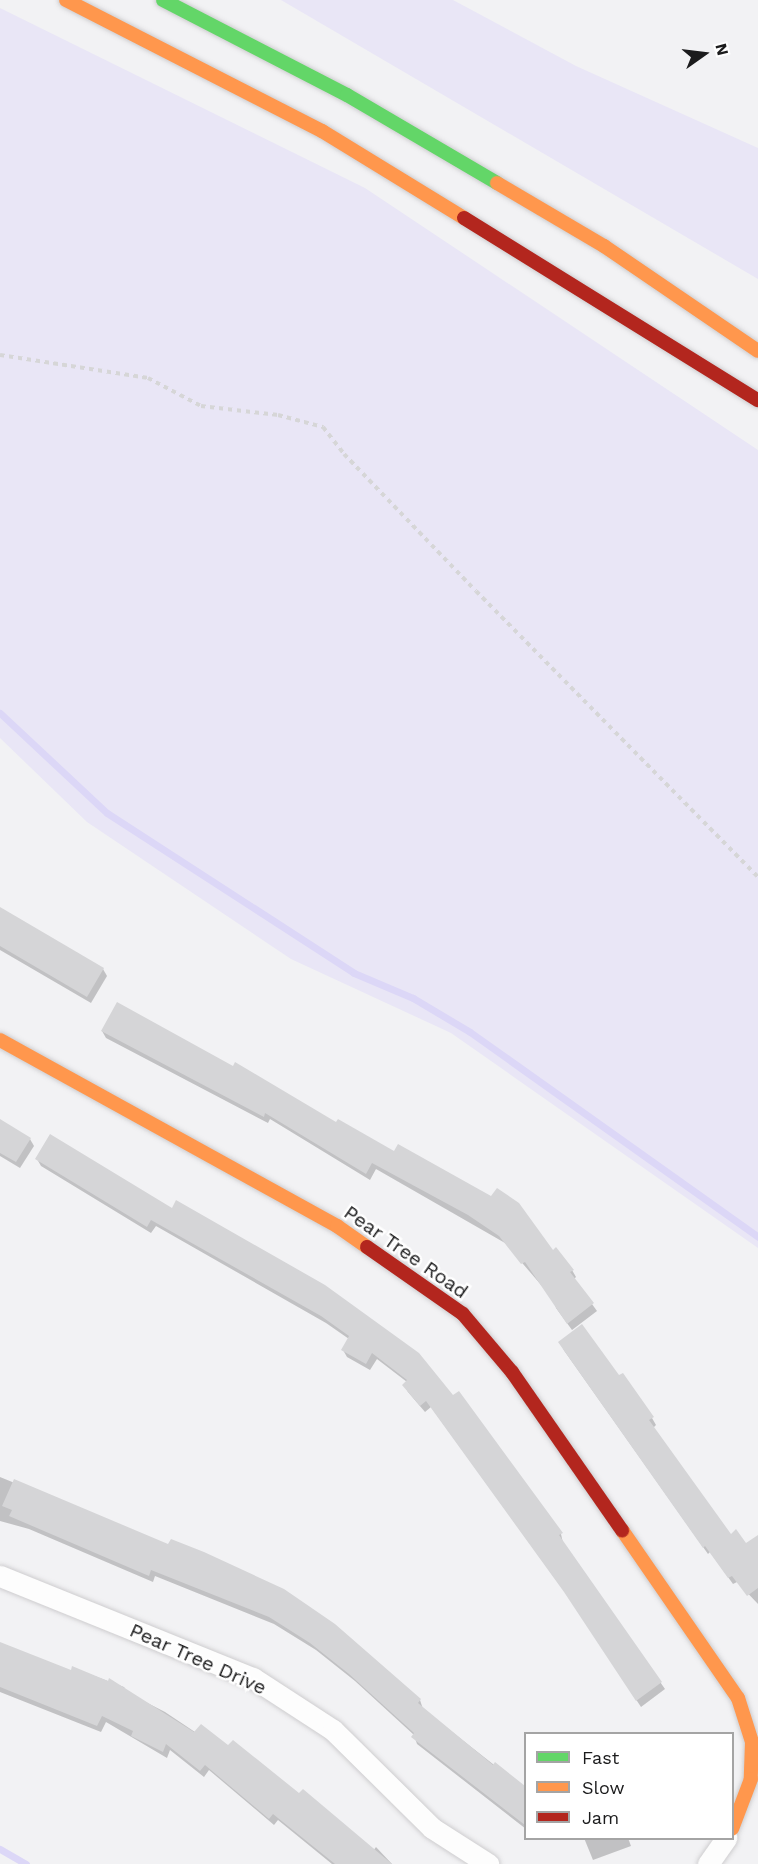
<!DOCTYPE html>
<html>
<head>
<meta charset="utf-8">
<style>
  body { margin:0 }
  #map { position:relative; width:758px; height:1864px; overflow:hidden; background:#f2f2f4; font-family:"Work Sans",sans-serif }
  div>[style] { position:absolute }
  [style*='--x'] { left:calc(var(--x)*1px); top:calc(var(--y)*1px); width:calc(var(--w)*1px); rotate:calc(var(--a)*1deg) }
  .green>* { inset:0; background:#e9e6f6 }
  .shadow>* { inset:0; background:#0003 }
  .stream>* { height:7px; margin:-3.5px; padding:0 3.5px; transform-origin:3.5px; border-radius:3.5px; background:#dcd7f7 }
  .building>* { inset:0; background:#d5d5d7 }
  .path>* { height:4px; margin-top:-2px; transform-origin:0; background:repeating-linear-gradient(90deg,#d6d6d7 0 4.5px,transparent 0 9px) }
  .roads { filter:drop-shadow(0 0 2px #cecdcf) drop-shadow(0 0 2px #cecdcf) }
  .street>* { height:21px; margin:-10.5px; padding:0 10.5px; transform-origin:10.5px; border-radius:10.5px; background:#fdfdfd }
  .fast>* { height:14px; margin:-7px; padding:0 7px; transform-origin:7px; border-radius:7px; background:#63d668 }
  .slow>* { height:14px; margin:-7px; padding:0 7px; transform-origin:7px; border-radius:7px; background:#ff974d }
  .jam>* { height:14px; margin:-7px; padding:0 7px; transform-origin:7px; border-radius:7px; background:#b3261e }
  span { translate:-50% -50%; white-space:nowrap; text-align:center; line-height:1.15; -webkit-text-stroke:5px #fff; paint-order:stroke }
  .street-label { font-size:20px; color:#1b1b1c }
  .legend { position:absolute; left:524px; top:1732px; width:210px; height:108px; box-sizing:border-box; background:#fff; border:2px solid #a4a4a4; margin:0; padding:8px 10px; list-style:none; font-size:18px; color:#1b1b1c }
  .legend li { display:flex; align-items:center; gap:12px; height:30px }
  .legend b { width:30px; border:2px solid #a4a4a4 }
  .north { position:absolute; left:674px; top:24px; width:60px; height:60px; -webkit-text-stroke:4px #fff; paint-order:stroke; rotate:76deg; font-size:16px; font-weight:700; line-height:24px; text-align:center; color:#1b1b1c }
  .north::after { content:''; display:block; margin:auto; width:21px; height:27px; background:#1b1b1c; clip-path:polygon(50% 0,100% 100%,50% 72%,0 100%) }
</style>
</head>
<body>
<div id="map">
  <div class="green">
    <div style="clip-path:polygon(281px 0,453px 0,576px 66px,758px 148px,758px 279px)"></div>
    <div style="clip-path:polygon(0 8px,365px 188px,758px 450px,758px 1248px,451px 1033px,291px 959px,87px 822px,0 738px)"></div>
  </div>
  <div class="shadow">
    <div style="clip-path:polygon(0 914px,103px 969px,107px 976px,91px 1003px,0 950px)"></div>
    <div style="clip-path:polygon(118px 1004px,552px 1252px,572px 1270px,576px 1277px,574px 1279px,597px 1311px,572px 1330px,556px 1308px,554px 1300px,505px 1243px,376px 1169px,370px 1180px,270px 1119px,268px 1123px,106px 1038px,102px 1031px)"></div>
    <div style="clip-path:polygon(0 1121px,30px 1139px,34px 1146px,20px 1168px,0 1156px)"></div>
    <div style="clip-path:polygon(37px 1159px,172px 1210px,324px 1287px,561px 1534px,563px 1543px,665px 1689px,641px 1707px,570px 1599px,431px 1407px,425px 1412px,408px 1392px,404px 1385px,407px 1382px,377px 1359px,370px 1370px,347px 1357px,343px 1350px,349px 1339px,326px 1323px,156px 1226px,151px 1233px,41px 1166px)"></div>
    <div style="clip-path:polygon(563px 1349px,619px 1377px,652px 1418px,656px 1425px,653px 1428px,730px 1536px,746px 1545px,758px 1541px,758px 1604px,737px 1582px,733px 1584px,710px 1552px,708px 1554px)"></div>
    <div style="clip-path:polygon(0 1477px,169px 1546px,420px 1700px,423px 1709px,526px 1790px,526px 1829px,417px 1744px,414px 1735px,355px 1681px,316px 1650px,274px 1624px,155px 1576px,153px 1582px,29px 1529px,0 1521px)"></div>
    <div style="clip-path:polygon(0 1644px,72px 1672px,73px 1668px,124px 1687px,128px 1693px,165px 1712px,373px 1851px,376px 1847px,392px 1864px,332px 1864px,278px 1820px,274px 1825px,209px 1770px,204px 1777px,170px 1750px,167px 1758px,106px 1722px,101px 1732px,0 1692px)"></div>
    <div style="clip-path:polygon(584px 1838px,628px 1838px,631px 1846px,593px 1860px)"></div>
  </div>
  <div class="stream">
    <div style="--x:0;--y:713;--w:146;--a:43.1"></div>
    <div style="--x:107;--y:813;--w:294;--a:32.9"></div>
    <div style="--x:354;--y:973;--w:64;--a:23"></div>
    <div style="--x:413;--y:998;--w:66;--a:30.8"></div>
    <div style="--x:470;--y:1032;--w:354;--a:35.4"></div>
    <div style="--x:0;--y:1849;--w:30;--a:30"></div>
  </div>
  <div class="building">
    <div style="clip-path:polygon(0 907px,104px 968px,87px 997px,0 946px)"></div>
    <div style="clip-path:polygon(117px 1002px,233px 1066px,235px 1062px,336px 1122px,338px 1119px,394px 1151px,398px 1144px,491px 1196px,497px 1188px,519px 1203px,553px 1250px,556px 1247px,574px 1270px,570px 1272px,594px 1303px,567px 1324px,525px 1262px,521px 1264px,499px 1236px,468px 1215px,372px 1163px,366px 1174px,265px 1113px,264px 1117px,101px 1031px)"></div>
    <div style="clip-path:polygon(0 1119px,31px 1138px,16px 1162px,0 1153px)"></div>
    <div style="clip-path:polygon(50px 1134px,172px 1208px,176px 1200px,325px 1285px,419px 1353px,453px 1395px,459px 1391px,563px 1533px,559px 1535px,662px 1682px,636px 1701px,564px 1592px,426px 1401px,420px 1406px,402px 1385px,407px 1380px,372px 1353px,366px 1364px,341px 1350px,349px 1336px,321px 1316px,151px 1220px,147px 1227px,35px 1159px)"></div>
    <div style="clip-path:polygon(582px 1324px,619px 1375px,623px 1373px,654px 1417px,649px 1420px,731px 1534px,736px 1529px,746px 1543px,758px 1535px,758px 1588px,747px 1596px,732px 1576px,728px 1578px,705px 1546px,703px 1548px,558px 1342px)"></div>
    <div style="clip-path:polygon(14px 1479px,168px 1544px,171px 1539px,204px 1552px,284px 1589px,335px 1624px,421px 1699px,418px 1703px,493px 1765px,495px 1762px,525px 1786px,525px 1825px,411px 1737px,414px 1733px,349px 1674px,310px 1643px,269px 1617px,151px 1570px,149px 1576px,9px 1516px,12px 1510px,2px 1506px)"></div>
    <div style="clip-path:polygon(0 1642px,71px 1670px,72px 1666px,108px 1681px,109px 1678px,194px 1732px,201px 1724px,228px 1745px,233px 1740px,299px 1793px,303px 1789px,392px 1864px,335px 1864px,273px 1814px,269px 1819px,205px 1765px,200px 1771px,166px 1744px,163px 1752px,131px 1736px,133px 1731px,102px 1716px,97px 1726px,0 1687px)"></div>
  </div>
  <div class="path">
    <div style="--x:0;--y:355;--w:150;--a:8.8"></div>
    <div style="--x:148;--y:378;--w:60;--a:27.8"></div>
    <div style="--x:201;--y:406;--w:78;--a:6.7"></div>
    <div style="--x:278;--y:415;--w:47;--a:14.9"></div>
    <div style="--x:323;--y:427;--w:34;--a:52"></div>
    <div style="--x:344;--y:454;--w:190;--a:46.1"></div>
    <div style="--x:476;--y:591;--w:402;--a:45.4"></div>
  </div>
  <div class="roads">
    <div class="street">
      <div style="--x:0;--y:1576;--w:273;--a:22"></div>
      <div style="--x:253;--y:1678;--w:95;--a:33"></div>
      <div style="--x:333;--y:1730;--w:139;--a:44.7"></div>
      <div style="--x:432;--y:1828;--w:67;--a:32.7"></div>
      <div style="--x:708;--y:1864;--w:32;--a:-55"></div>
    </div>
    <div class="fast">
      <div style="--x:163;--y:0;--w:207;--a:27.3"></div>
      <div style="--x:347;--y:95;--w:174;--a:30.4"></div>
    </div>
    <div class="slow">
      <div style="--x:66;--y:0;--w:288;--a:27.1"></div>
      <div style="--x:322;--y:131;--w:167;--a:31.5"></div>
      <div style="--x:497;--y:183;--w:124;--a:30.5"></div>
      <div style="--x:604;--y:246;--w:186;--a:34.3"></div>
      <div style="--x:0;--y:1040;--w:385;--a:28.9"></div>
      <div style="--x:337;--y:1226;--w:37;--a:35"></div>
      <div style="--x:622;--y:1530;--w:204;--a:55.4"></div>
      <div style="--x:738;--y:1698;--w:46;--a:72.3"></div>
      <div style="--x:752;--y:1742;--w:37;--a:92"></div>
      <div style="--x:751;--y:1779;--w:53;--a:110.8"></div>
    </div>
    <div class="jam">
      <div style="--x:464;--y:218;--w:346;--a:31.8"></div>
      <div style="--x:367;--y:1247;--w:117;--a:34.9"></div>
      <div style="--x:463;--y:1314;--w:76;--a:49.8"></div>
      <div style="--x:512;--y:1372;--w:193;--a:55.2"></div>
    </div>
  </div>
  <div class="street-label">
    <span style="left:406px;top:1252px;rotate:35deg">Pear Tree Road</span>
    <span style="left:198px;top:1659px;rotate:24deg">Pear Tree Drive</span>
  </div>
  <ul class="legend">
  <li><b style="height:8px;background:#63d668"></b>Fast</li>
  <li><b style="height:8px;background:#ff974d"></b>Slow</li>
  <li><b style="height:8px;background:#b3261e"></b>Jam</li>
  </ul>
  <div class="north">N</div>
</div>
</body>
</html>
